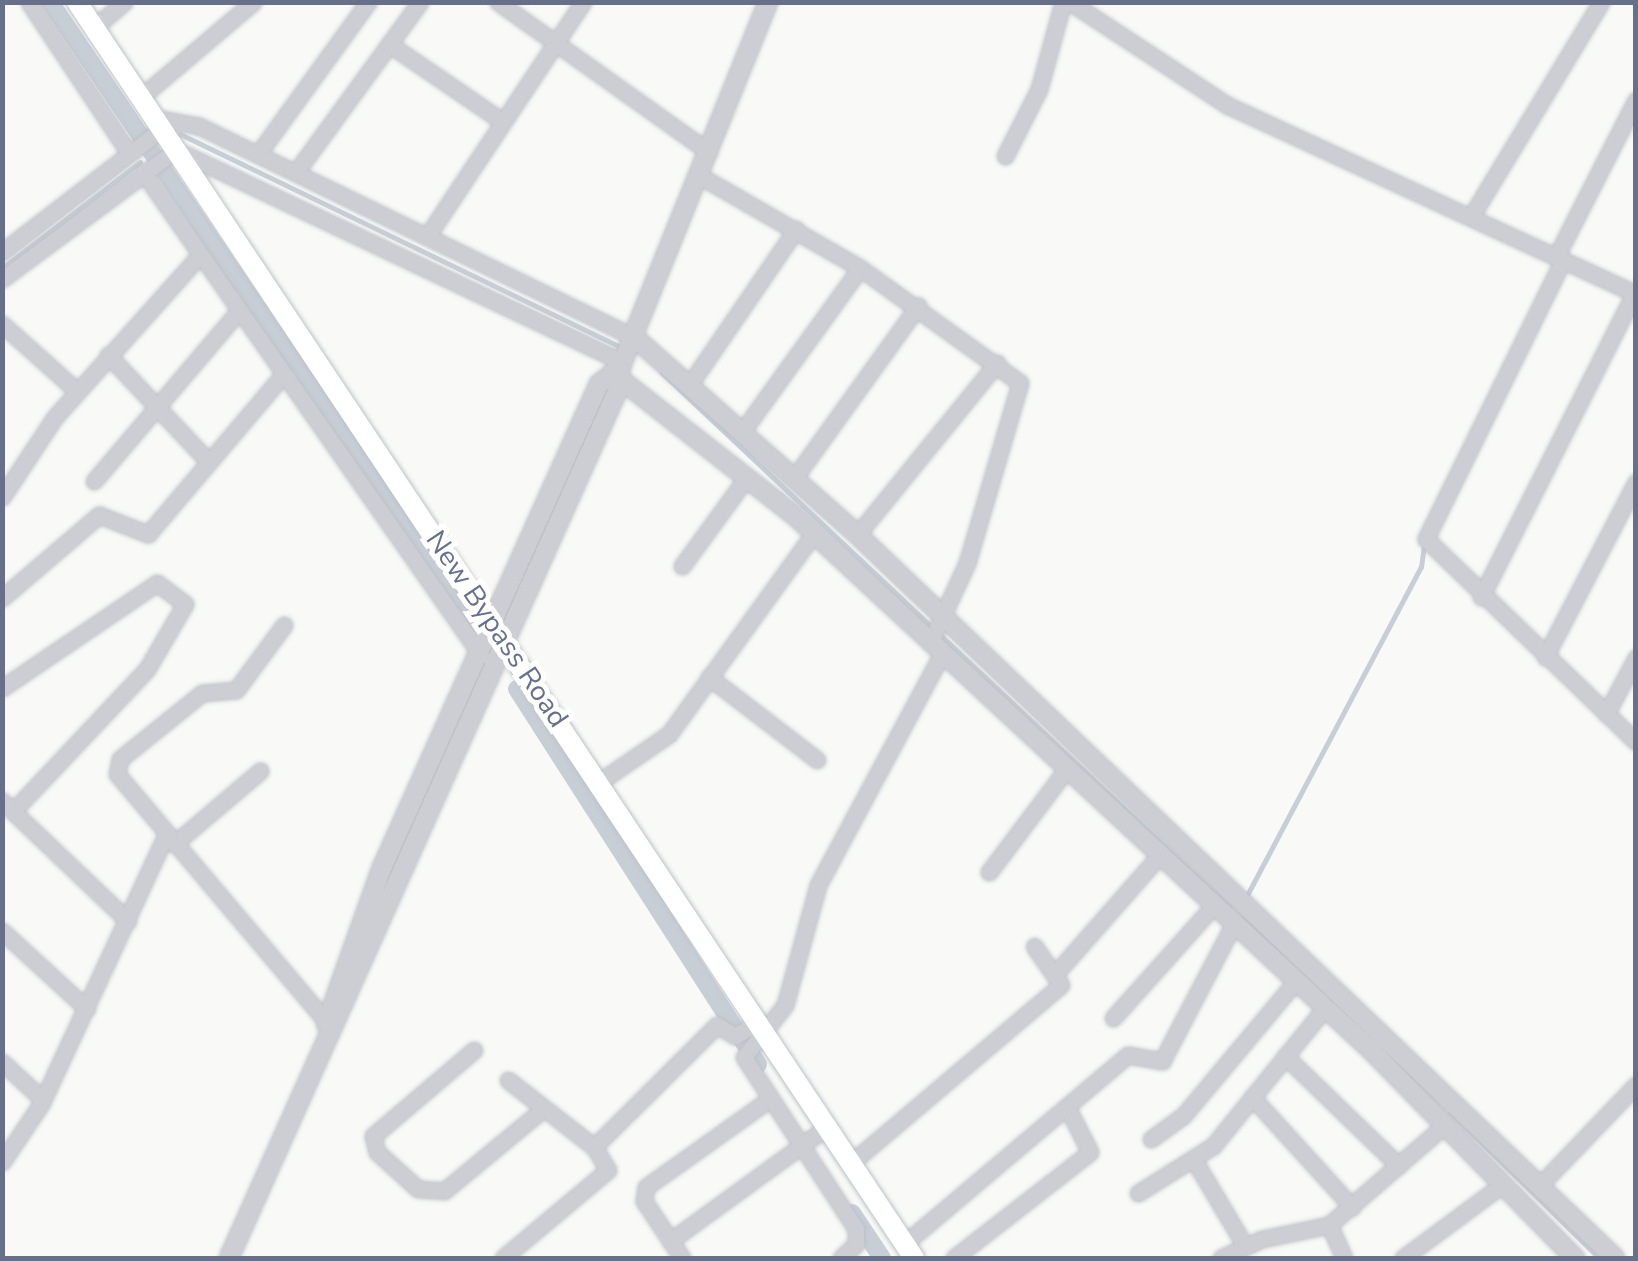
<!DOCTYPE html>
<html>
<head>
<meta charset="utf-8">
<style>
  body { margin:0 }
  #map { position:relative; width:1638px; height:1261px; overflow:hidden; background:#f9faf7; font-family:"Nunito Sans",sans-serif }
  div>[style] { position:absolute }
  [style*='--x'] { left:calc(var(--x)*1px); top:calc(var(--y)*1px); width:calc(var(--w)*1px); rotate:calc(var(--a)*1deg) }
  .stream>* { height:5px; margin:-2.5px; padding:0 2.5px; transform-origin:2.5px; border-radius:2.5px; background:#c8ced6 }
  .canal>* { height:18px; margin:-9px; padding:0 9px; transform-origin:9px; border-radius:9px; background:#c8ced6 }
  .roads { filter:drop-shadow(0 0 2px #bec1c8) drop-shadow(0 0 2px #bec1c8) }
  .minor>* { height:15px; margin:-7.5px; padding:0 7.5px; transform-origin:7.5px; border-radius:7.5px; background:#ccced3 }
  .tertiary>* { height:18px; margin:-9px; padding:0 9px; transform-origin:9px; border-radius:9px; background:#ccced3 }
  .secondary>* { height:20px; margin:-10px; padding:0 10px; transform-origin:10px; border-radius:10px; background:#fff }
  span { translate:-50% -50%; white-space:nowrap; text-align:center; line-height:1.15; -webkit-text-stroke:10px #fff; paint-order:stroke }
  .street-label { font-size:28px; color:#66708b }
  .frame { position:absolute; inset:0; border:5px solid #66708b; pointer-events:none }
</style>
</head>
<body>
<div id="map">
  <div class="stream">
    <div style="--x:180;--y:134;--w:487;--a:25.8"></div>
    <div style="--x:2;--y:268;--w:174;--a:-37.5"></div>
    <div style="--x:662;--y:373;--w:779;--a:43.28"></div>
    <div style="--x:1246;--y:897;--w:374;--a:-62.1"></div>
    <div style="--x:1421;--y:567;--w:22;--a:-82"></div>
    <div style="--x:1241;--y:918;--w:59;--a:40.2"></div>
    <div style="--x:1450;--y:1112;--w:209;--a:44.4"></div>
  </div>
  <div class="canal">
    <div style="--x:50;--y:2;--w:751;--a:55.91"></div>
    <div style="--x:517;--y:689;--w:446;--a:57.3"></div>
    <div style="--x:852;--y:1213;--w:54;--a:56.3"></div>
  </div>
  <div class="roads">
    <div class="minor">
      <div style="--x:29;--y:2;--w:181;--a:56.5"></div>
      <div style="--x:498;--y:2;--w:259;--a:35.4"></div>
      <div style="--x:1070;--y:2;--w:188;--a:33.3"></div>
      <div style="--x:1227;--y:105;--w:451;--a:24.8"></div>
      <div style="--x:94;--y:28;--w:40;--a:-41"></div>
      <div style="--x:389;--y:44;--w:137;--a:34.3"></div>
      <div style="--x:141;--y:97;--w:147;--a:-40.3"></div>
      <div style="--x:155;--y:118;--w:45;--a:10.3"></div>
      <div style="--x:199;--y:126;--w:483;--a:25.9"></div>
      <div style="--x:258;--y:154;--w:188;--a:-54.1"></div>
      <div style="--x:1005;--y:156;--w:75;--a:-63.1"></div>
      <div style="--x:1039;--y:89;--w:90;--a:-74.6"></div>
      <div style="--x:143;--y:172;--w:590;--a:55.02"></div>
      <div style="--x:296;--y:172;--w:210;--a:-53.9"></div>
      <div style="--x:700;--y:176;--w:185;--a:29.9"></div>
      <div style="--x:860;--y:268;--w:197;--a:35.7"></div>
      <div style="--x:1020;--y:383;--w:188;--a:106.4"></div>
      <div style="--x:967;--y:563;--w:88;--a:114.8"></div>
      <div style="--x:1472;--y:215;--w:249;--a:-58.8"></div>
      <div style="--x:428;--y:235;--w:280;--a:-56.4"></div>
      <div style="--x:2;--y:252;--w:202;--a:-37.6"></div>
      <div style="--x:1556;--y:257;--w:176;--a:-63"></div>
      <div style="--x:1563;--y:260;--w:311;--a:116.2"></div>
      <div style="--x:1426;--y:539;--w:292;--a:44"></div>
      <div style="--x:2;--y:279;--w:217;--a:-36.6"></div>
      <div style="--x:176;--y:150;--w:494;--a:25.4"></div>
      <div style="--x:2;--y:324;--w:101;--a:41.8"></div>
      <div style="--x:108;--y:355;--w:147;--a:46.7"></div>
      <div style="--x:692;--y:381;--w:184;--a:-55.6"></div>
      <div style="--x:744;--y:429;--w:198;--a:-54.2"></div>
      <div style="--x:795;--y:477;--w:211;--a:-54.3"></div>
      <div style="--x:94;--y:481;--w:222;--a:-49.6"></div>
      <div style="--x:2;--y:497;--w:96;--a:-56.5"></div>
      <div style="--x:55;--y:417;--w:217;--a:-48.2"></div>
      <div style="--x:857;--y:535;--w:222;--a:-50.9"></div>
      <div style="--x:682;--y:566;--w:110;--a:-53.9"></div>
      <div style="--x:1481;--y:597;--w:339;--a:-63.2"></div>
      <div style="--x:2;--y:598;--w:128;--a:-40.6"></div>
      <div style="--x:99;--y:515;--w:53;--a:21.2"></div>
      <div style="--x:148;--y:534;--w:207;--a:-49.7"></div>
      <div style="--x:284;--y:625;--w:81;--a:126.4"></div>
      <div style="--x:236;--y:690;--w:34;--a:175"></div>
      <div style="--x:202;--y:693;--w:105;--a:141.2"></div>
      <div style="--x:120;--y:759;--w:15;--a:101"></div>
      <div style="--x:117;--y:774;--w:324;--a:49.8"></div>
      <div style="--x:1545;--y:657;--w:197;--a:-62.5"></div>
      <div style="--x:709;--y:677;--w:136;--a:37.5"></div>
      <div style="--x:2;--y:688;--w:187;--a:-34.1"></div>
      <div style="--x:157;--y:583;--w:35;--a:37"></div>
      <div style="--x:185;--y:604;--w:75;--a:120.3"></div>
      <div style="--x:147;--y:669;--w:195;--a:133.3"></div>
      <div style="--x:1606;--y:714;--w:64;--a:-61.8"></div>
      <div style="--x:599;--y:782;--w:85;--a:-34.4"></div>
      <div style="--x:669;--y:734;--w:248;--a:-54.2"></div>
      <div style="--x:2;--y:801;--w:174;--a:43.6"></div>
      <div style="--x:174;--y:844;--w:113;--a:-40.3"></div>
      <div style="--x:989;--y:872;--w:128;--a:-53"></div>
      <div style="--x:2;--y:931;--w:115;--a:42.5"></div>
      <div style="--x:1057;--y:972;--w:154;--a:-48.7"></div>
      <div style="--x:1113;--y:1018;--w:150;--a:-48.2"></div>
      <div style="--x:474;--y:1050;--w:133;--a:139.6"></div>
      <div style="--x:373;--y:1136;--w:16;--a:76"></div>
      <div style="--x:377;--y:1152;--w:55;--a:42.1"></div>
      <div style="--x:418;--y:1189;--w:26;--a:4"></div>
      <div style="--x:444;--y:1191;--w:129;--a:-39.6"></div>
      <div style="--x:1285;--y:1056;--w:158;--a:44"></div>
      <div style="--x:2;--y:1062;--w:56;--a:42.8"></div>
      <div style="--x:508;--y:1080;--w:109;--a:37.9"></div>
      <div style="--x:594;--y:1147;--w:173;--a:-44.8"></div>
      <div style="--x:717;--y:1025;--w:21;--a:31"></div>
      <div style="--x:735;--y:1036;--w:27;--a:-31"></div>
      <div style="--x:1252;--y:1097;--w:149;--a:47.7"></div>
      <div style="--x:1151;--y:1139;--w:39;--a:-36"></div>
      <div style="--x:1183;--y:1116;--w:175;--a:-50.1"></div>
      <div style="--x:1194;--y:1160;--w:100;--a:59.3"></div>
      <div style="--x:2;--y:1162;--w:70;--a:-56.1"></div>
      <div style="--x:41;--y:1104;--w:297;--a:-65.1"></div>
      <div style="--x:851;--y:1163;--w:275;--a:-40.3"></div>
      <div style="--x:1061;--y:985;--w:47;--a:-124.7"></div>
      <div style="--x:1540;--y:1185;--w:139;--a:-46.2"></div>
      <div style="--x:1138;--y:1193;--w:89;--a:-32.1"></div>
      <div style="--x:1213;--y:1146;--w:176;--a:-51"></div>
      <div style="--x:670;--y:1241;--w:194;--a:-36"></div>
      <div style="--x:904;--y:1244;--w:293;--a:-40.2"></div>
      <div style="--x:1128;--y:1055;--w:35;--a:10"></div>
      <div style="--x:1162;--y:1061;--w:153;--a:-62.4"></div>
      <div style="--x:503;--y:1258;--w:137;--a:-40"></div>
      <div style="--x:608;--y:1170;--w:27;--a:-121"></div>
      <div style="--x:682;--y:1258;--w:69;--a:-123.7"></div>
      <div style="--x:644;--y:1201;--w:14;--a:-82"></div>
      <div style="--x:646;--y:1187;--w:152;--a:-35.4"></div>
      <div style="--x:841;--y:1258;--w:21;--a:-43"></div>
      <div style="--x:856;--y:1244;--w:15;--a:-90"></div>
      <div style="--x:856;--y:1229;--w:205;--a:-123.1"></div>
      <div style="--x:744;--y:1057;--w:66;--a:-51.7"></div>
      <div style="--x:785;--y:1005;--w:124;--a:-74.6"></div>
      <div style="--x:818;--y:885;--w:262;--a:-61.8"></div>
      <div style="--x:954;--y:1258;--w:172;--a:-37.9"></div>
      <div style="--x:1090;--y:1152;--w:51;--a:-117.1"></div>
      <div style="--x:1221;--y:1258;--w:45;--a:-24.9"></div>
      <div style="--x:1262;--y:1239;--w:68;--a:-11.8"></div>
      <div style="--x:1344;--y:1258;--w:36;--a:-114"></div>
      <div style="--x:1329;--y:1225;--w:153;--a:-40.8"></div>
      <div style="--x:1403;--y:1258;--w:124;--a:-36.5"></div>
    </div>
    <div class="tertiary">
      <div style="--x:634;--y:337;--w:305;--a:41.5"></div>
      <div style="--x:862;--y:539;--w:1041;--a:43.68"></div>
      <div style="--x:620;--y:379;--w:219;--a:38"></div>
      <div style="--x:793;--y:514;--w:787;--a:42.84"></div>
      <div style="--x:1370;--y:1049;--w:293;--a:45.6"></div>
      <div style="--x:326;--y:1024;--w:164;--a:-70.3"></div>
      <div style="--x:381;--y:870;--w:533;--a:-65.84"></div>
      <div style="--x:599;--y:384;--w:28;--a:-39"></div>
      <div style="--x:229;--y:1258;--w:949;--a:-65.87"></div>
      <div style="--x:617;--y:392;--w:26;--a:-81"></div>
      <div style="--x:621;--y:366;--w:393;--a:-68"></div>
    </div>
    <div class="secondary">
      <div style="--x:77;--y:2;--w:1509;--a:56.32"></div>
    </div>
  </div>
  <div class="street-label">
    <span style="left:497px;top:629px;rotate:56deg">New Bypass Road</span>
  </div>
  <div class="frame"></div>
</div>
</body>
</html>
